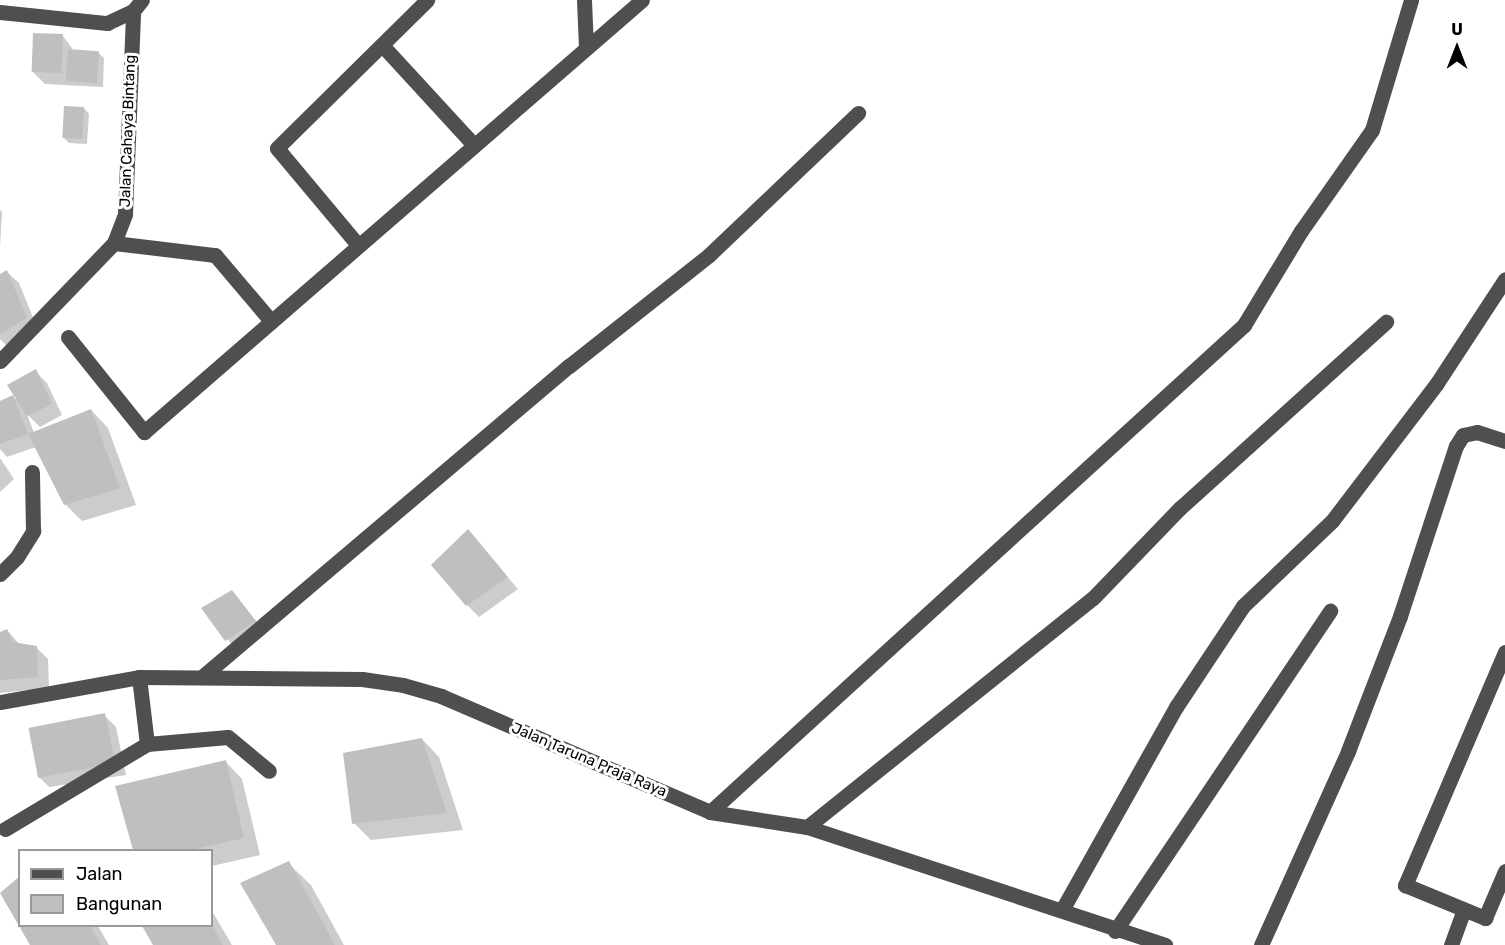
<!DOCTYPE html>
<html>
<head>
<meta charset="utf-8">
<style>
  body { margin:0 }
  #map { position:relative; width:1505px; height:945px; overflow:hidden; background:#fff; font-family:Rubik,sans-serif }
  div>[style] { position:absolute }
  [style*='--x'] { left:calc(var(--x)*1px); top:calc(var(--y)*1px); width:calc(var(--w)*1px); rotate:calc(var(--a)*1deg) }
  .shadow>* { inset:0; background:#0003 }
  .building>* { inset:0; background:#bfbfbf; transform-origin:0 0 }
  .minor>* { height:15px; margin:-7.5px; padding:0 7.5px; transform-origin:7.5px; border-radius:7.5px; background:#4f4f4f }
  span { translate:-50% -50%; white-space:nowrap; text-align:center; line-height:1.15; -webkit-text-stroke:6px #fff; paint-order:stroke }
  .street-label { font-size:15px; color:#000 }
  .legend { position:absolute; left:18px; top:849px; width:195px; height:78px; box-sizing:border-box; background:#fff; border:2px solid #999; margin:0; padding:8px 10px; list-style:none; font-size:18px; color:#000 }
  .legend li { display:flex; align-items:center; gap:12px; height:30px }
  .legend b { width:30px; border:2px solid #999 }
  .north { position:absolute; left:1427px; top:18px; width:60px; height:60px; -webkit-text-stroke:4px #fff; paint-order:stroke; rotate:0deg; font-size:16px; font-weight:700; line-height:24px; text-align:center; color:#000 }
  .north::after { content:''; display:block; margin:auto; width:21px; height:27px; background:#000; clip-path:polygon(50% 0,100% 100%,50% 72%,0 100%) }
</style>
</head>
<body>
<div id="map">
  <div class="shadow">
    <div style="clip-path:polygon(63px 36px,74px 51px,98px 52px,104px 58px,103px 87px,45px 84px,33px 72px)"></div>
    <div style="clip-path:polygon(84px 108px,89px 114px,87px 144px,69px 143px,63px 137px)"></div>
    <div style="clip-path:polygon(0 210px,2px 212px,0 247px)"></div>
    <div style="clip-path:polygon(7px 272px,19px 283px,38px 330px,8px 347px,0 339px,0 276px)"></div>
    <div style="clip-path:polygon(35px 371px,47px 383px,62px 415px,40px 427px,27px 414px,34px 433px,91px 410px,108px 428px,136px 505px,82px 521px,65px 504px,36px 447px,7px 457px,0 449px,0 403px,13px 397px,18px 401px)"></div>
    <div style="clip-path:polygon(0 458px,14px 479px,0 492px)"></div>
    <div style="clip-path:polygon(468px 531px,518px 589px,479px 617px,467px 605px)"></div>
    <div style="clip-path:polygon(232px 592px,266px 634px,238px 652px,203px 609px)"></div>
    <div style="clip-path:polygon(7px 630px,20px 645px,36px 647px,48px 659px,49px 688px,0 693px,0 634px)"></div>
    <div style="clip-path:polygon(104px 715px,116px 727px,126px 775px,49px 787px,37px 775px)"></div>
    <div style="clip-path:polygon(422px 739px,439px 757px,463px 830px,371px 840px,354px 823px)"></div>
    <div style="clip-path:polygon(225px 761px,242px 779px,260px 855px,212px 866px,212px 850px,134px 850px,117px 787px)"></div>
    <div style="clip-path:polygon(288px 863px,311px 885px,344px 945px,277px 945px)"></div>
    <div style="clip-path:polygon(212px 911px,232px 945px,155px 945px,144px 926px,212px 926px)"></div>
    <div style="clip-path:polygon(20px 926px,98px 926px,109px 945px,32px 945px)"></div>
  </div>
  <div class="building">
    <div style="left:33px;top:33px;width:30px;height:39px;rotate:2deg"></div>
    <div style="left:68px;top:49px;width:31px;height:32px;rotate:4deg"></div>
    <div style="left:64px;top:106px;width:20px;height:32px;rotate:3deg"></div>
    <div style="clip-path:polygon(7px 270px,27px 318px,0 334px,0 274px)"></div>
    <div style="clip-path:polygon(36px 369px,52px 404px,27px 416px,7px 385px)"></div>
    <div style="clip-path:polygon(13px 395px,28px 434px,0 444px,0 401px)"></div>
    <div style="clip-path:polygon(91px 409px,120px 488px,64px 505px,28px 434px)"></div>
    <div style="clip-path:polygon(468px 529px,508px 577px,466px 606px,431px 565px)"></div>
    <div style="clip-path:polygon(232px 590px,256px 621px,225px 641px,201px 608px)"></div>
    <div style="clip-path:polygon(7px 629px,13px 642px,37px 646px,38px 677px,0 680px,0 632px)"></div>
    <div style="left:105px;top:713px;width:51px;height:78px;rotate:79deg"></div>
    <div style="clip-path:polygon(422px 738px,447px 813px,352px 824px,343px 753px)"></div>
    <div style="clip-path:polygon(226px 760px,244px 838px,190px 850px,133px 850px,115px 786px)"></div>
    <div style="clip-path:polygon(289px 861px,335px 945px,276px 945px,240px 883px)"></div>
    <div style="clip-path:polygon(20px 876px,20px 926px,90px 926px,101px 945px,30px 945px,0 893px)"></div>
    <div style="clip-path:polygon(142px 926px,213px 926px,223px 945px,153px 945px)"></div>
  </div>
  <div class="minor">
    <div style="--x:584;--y:0;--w:48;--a:87.6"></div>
    <div style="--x:0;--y:12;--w:108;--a:5.9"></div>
    <div style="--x:107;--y:23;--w:29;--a:-25"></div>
    <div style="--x:382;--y:45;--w:136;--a:47.4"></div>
    <div style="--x:114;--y:243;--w:102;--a:6.8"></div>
    <div style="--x:215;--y:255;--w:87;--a:49.7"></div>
    <div style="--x:358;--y:245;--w:126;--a:-129.9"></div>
    <div style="--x:277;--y:148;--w:211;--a:-44.6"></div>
    <div style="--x:68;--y:337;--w:122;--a:51.3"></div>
    <div style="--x:144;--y:432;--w:659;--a:-40.94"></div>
    <div style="--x:0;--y:361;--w:164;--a:-46"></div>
    <div style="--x:114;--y:243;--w:31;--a:-69"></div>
    <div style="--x:125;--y:214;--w:203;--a:-87.7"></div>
    <div style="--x:133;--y:11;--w:14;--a:-51"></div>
    <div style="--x:0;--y:574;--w:24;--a:-45"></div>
    <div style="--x:17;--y:557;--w:31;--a:-58"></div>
    <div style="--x:33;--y:531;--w:59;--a:-91"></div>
    <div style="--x:1505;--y:652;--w:254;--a:113.2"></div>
    <div style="--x:1405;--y:885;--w:87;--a:22.4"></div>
    <div style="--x:1485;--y:918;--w:51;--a:-66.9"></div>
    <div style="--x:203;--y:676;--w:480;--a:-40.3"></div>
    <div style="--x:569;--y:366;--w:179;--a:-38.4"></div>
    <div style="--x:709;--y:255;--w:206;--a:-43.6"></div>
    <div style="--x:0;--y:702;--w:141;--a:-10.2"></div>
    <div style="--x:139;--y:677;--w:223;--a:0.5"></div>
    <div style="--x:362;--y:679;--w:41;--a:8.3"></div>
    <div style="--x:403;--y:685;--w:40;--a:16"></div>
    <div style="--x:441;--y:696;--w:293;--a:23.3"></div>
    <div style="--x:710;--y:812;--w:98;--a:8.8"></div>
    <div style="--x:807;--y:827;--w:377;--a:18.2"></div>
    <div style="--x:147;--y:744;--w:81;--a:-4.9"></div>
    <div style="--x:228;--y:737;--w:53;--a:39.7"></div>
    <div style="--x:710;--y:812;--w:723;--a:-42.36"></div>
    <div style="--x:1244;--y:325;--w:110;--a:-58.8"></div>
    <div style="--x:1301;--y:231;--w:123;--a:-54.9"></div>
    <div style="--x:1372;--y:130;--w:136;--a:-73.3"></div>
    <div style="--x:807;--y:827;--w:366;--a:-38.7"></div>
    <div style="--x:1093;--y:598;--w:125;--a:-46"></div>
    <div style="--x:1180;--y:508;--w:278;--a:-42.1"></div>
    <div style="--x:5;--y:829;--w:165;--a:-30.9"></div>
    <div style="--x:147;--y:744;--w:67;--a:-96.8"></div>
    <div style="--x:1062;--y:910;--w:233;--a:-60.7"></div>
    <div style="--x:1176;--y:707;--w:121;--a:-56.4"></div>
    <div style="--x:1243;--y:606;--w:123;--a:-43.7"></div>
    <div style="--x:1332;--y:521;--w:173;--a:-52.7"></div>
    <div style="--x:1437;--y:383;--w:124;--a:-56.8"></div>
    <div style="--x:1115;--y:931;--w:386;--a:-56.1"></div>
    <div style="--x:1261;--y:945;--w:213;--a:-65.8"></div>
    <div style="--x:1348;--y:751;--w:145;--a:-68.9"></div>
    <div style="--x:1400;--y:616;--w:179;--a:-71.8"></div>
    <div style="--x:1456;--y:446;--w:13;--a:-58"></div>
    <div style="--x:1463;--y:435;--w:14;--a:-12"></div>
    <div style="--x:1477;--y:432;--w:29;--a:18"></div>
    <div style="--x:1451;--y:945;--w:37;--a:-70"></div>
  </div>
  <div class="street-label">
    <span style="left:128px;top:131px;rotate:-88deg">Jalan Cahaya Bintang</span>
    <span style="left:589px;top:760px;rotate:23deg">Jalan Taruna Praja Raya</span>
  </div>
  <ul class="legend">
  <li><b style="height:8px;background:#4f4f4f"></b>Jalan</li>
  <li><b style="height:16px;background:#bfbfbf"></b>Bangunan</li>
  </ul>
  <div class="north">U</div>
</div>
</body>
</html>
